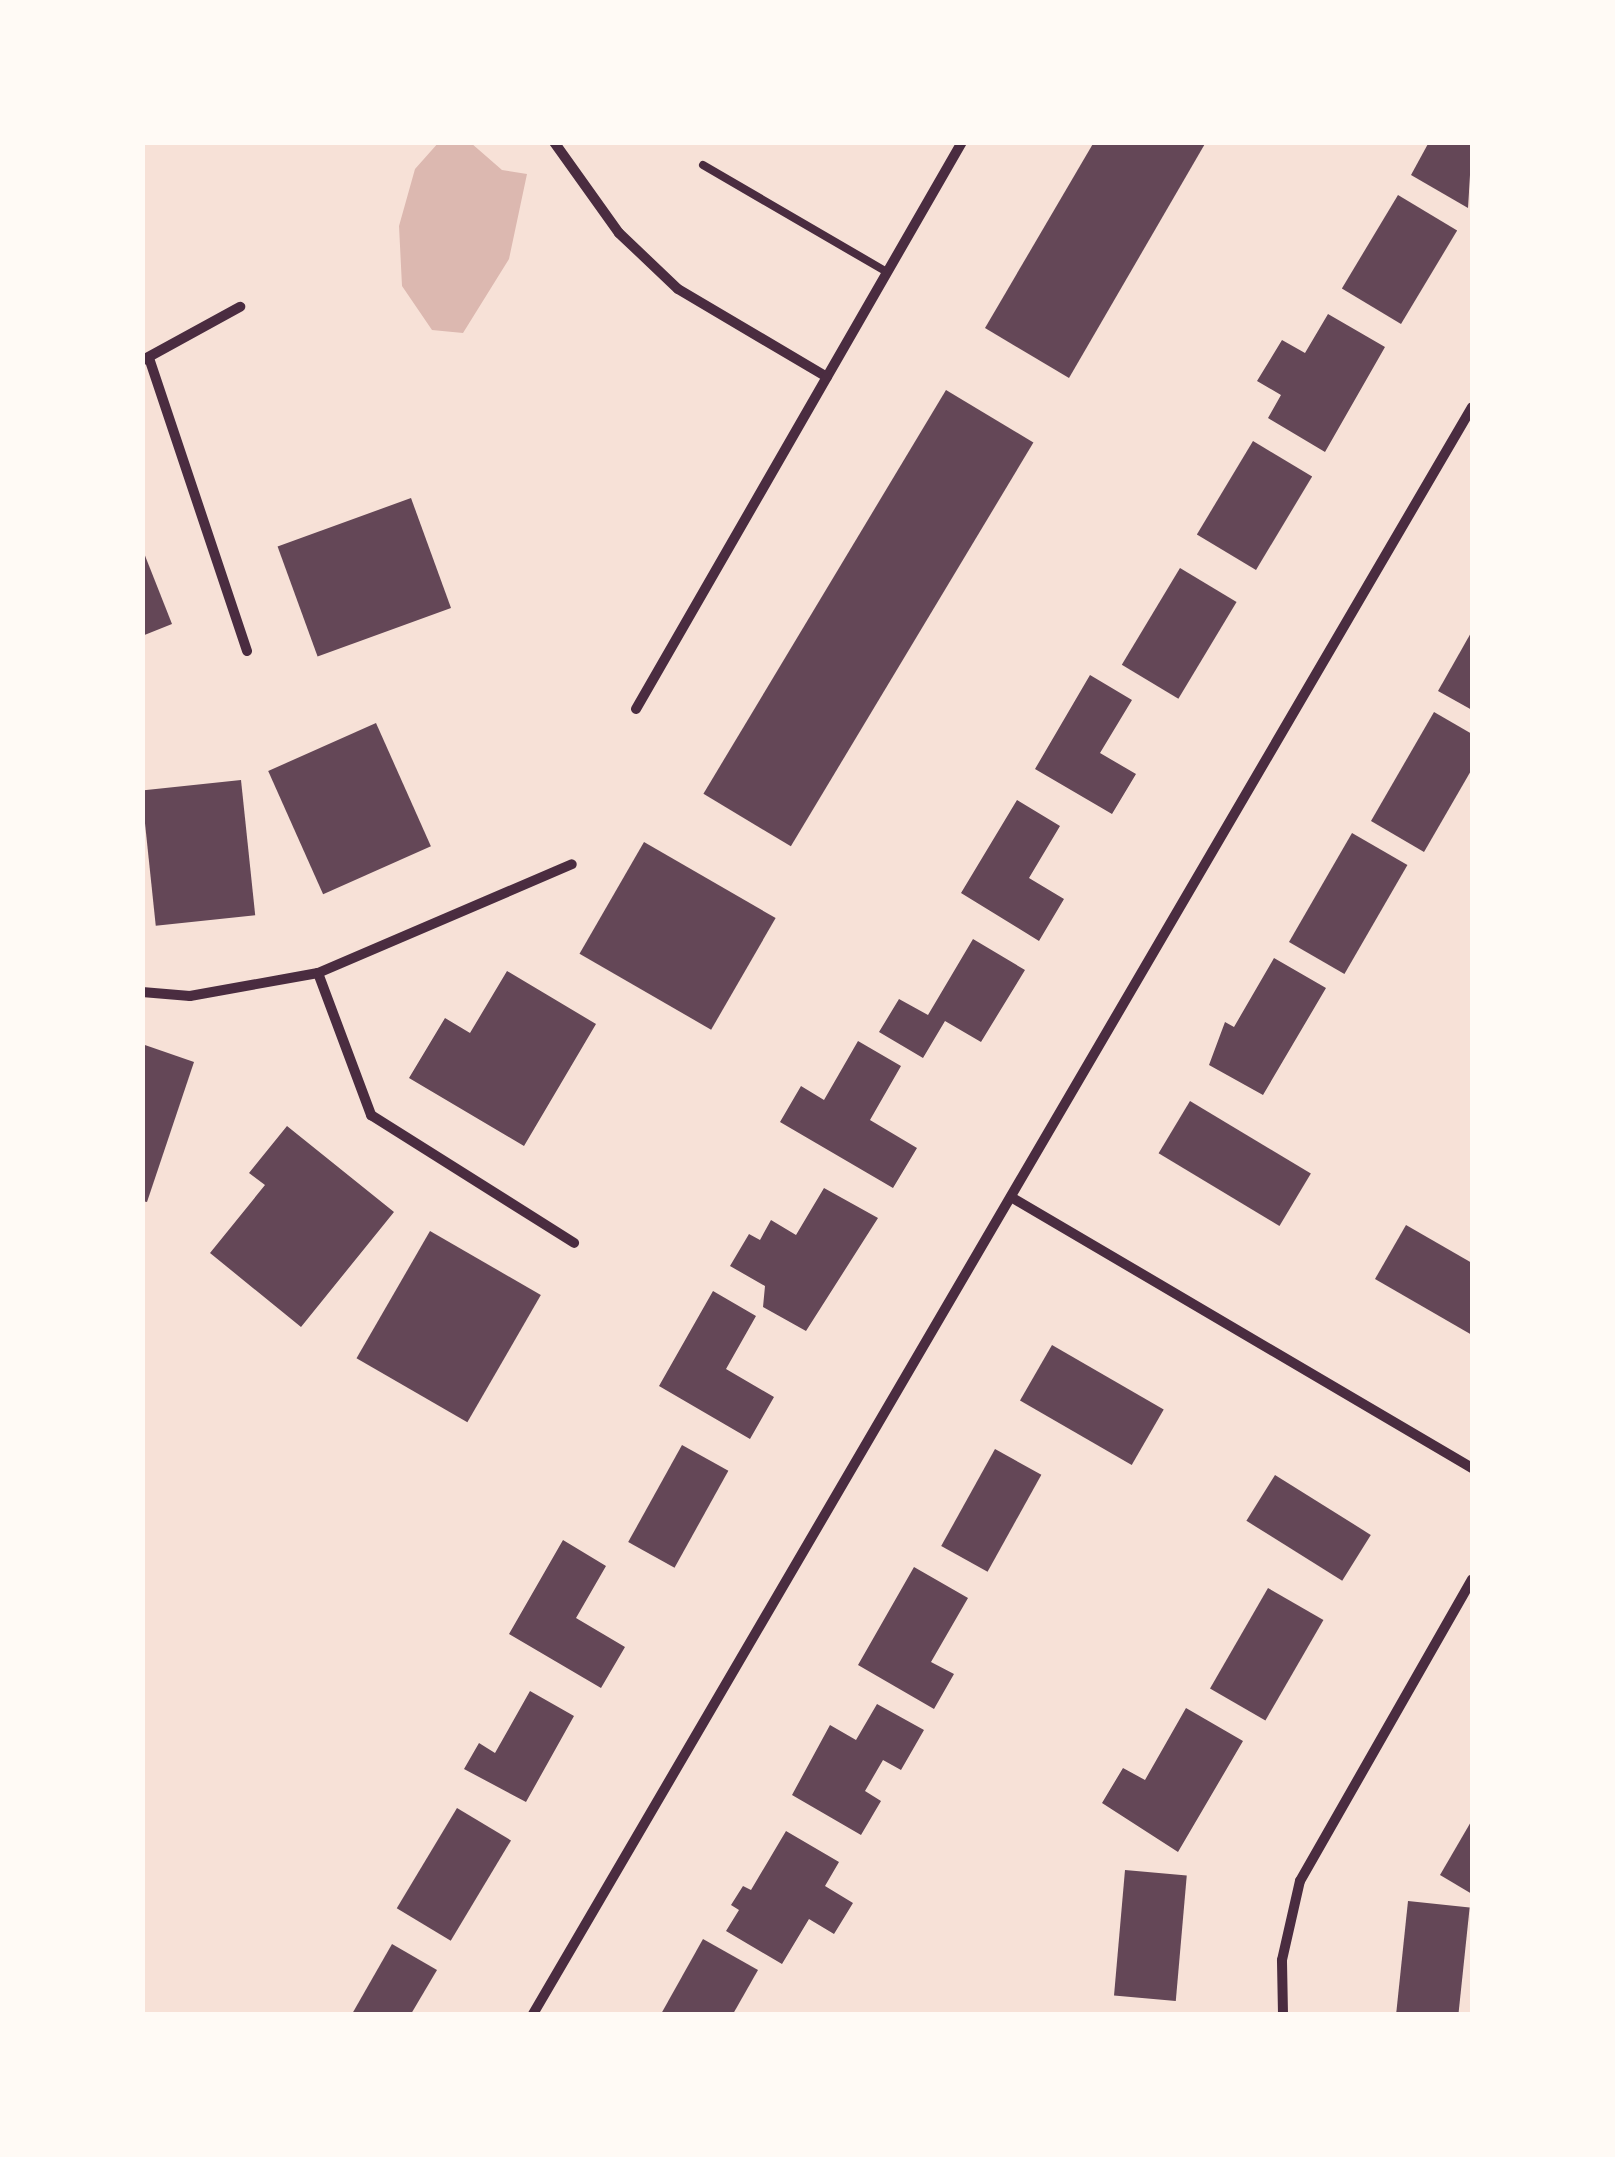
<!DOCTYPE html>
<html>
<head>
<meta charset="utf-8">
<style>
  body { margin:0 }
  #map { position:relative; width:1615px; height:2157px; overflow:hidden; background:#f7e1d7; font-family:Montserrat,sans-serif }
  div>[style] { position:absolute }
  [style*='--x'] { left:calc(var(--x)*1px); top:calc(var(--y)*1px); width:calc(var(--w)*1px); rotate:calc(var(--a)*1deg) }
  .water>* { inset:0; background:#dcb8b0 }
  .building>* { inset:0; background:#644757; transform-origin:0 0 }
  .service>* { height:8px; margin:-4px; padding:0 4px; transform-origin:4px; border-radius:4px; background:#4a2c40 }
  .minor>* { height:10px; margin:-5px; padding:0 5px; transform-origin:5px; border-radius:5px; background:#4a2c40 }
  span { translate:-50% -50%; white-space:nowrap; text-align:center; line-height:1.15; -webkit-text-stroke:9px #fffaf5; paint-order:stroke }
  .frame { position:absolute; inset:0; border:145px solid #fffaf5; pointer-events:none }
</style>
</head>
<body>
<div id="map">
  <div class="water">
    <div style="clip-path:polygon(439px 142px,471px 143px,502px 170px,527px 174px,509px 259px,463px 333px,432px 330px,402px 286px,399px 226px,415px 169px)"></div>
  </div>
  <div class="building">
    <div style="clip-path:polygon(1094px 142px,1206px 142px,1069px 378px,985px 328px)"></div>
    <div style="clip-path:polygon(1429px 142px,1472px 142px,1468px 208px,1411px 175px)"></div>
    <div style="left:1398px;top:195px;width:69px;height:109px;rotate:31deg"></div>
    <div style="clip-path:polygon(1328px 314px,1385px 347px,1325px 452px,1268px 418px,1281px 395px,1257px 381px,1282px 340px,1305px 353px)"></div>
    <div style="left:946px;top:390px;width:102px;height:471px;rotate:31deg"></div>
    <div style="left:1253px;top:441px;width:69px;height:109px;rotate:31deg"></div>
    <div style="left:411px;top:498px;width:117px;height:142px;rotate:70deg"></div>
    <div style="clip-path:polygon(142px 548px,172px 624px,142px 636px)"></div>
    <div style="left:1180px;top:568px;width:66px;height:113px;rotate:31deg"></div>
    <div style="clip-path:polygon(1472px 631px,1472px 710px,1438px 691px)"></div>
    <div style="clip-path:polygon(1090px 675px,1132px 700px,1100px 753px,1136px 774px,1112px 814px,1035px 769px)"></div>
    <div style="clip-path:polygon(1434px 712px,1472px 734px,1472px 769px,1424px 852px,1371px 821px)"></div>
    <div style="left:376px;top:723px;width:135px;height:118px;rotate:66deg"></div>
    <div style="left:241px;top:780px;width:136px;height:100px;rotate:84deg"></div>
    <div style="clip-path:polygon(1017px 800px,1060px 826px,1029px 878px,1064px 899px,1039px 941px,961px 893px)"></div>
    <div style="left:1352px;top:833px;width:64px;height:126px;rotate:30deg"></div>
    <div style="left:644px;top:842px;width:152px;height:129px;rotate:30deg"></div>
    <div style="clip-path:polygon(973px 939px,1025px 970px,981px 1042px,945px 1021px,923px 1058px,879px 1032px,899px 999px,928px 1015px)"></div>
    <div style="clip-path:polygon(1274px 958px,1326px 988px,1263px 1095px,1209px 1065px,1225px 1022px,1234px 1027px)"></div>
    <div style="clip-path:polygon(507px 971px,596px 1024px,524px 1146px,409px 1078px,445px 1018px,470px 1033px)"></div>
    <div style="clip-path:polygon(858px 1041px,901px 1066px,870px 1120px,917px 1148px,893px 1188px,780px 1122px,801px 1086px,824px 1100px)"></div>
    <div style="clip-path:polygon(142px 1044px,194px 1062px,147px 1202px,142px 1201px)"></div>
    <div style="left:1190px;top:1101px;width:141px;height:61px;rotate:31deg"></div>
    <div style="clip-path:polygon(287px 1126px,394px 1212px,301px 1327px,210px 1253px,265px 1185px,249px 1173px)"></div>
    <div style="clip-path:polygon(824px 1188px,878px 1218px,806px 1331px,763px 1307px,765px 1286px,730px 1266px,749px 1234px,760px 1240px,771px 1220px,796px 1235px)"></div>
    <div style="clip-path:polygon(1406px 1225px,1472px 1263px,1472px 1335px,1375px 1279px)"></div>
    <div style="left:430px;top:1231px;width:128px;height:147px;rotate:30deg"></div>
    <div style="clip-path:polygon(713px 1291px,756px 1316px,726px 1369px,774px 1397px,750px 1439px,659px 1386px)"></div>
    <div style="left:1052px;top:1345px;width:129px;height:64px;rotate:30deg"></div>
    <div style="left:682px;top:1445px;width:53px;height:111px;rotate:29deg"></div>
    <div style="left:995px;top:1449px;width:53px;height:111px;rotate:29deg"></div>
    <div style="left:1275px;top:1475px;width:113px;height:54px;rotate:32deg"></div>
    <div style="clip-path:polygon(563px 1540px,606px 1566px,576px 1618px,625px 1647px,601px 1688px,509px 1634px)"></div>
    <div style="clip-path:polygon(914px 1567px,968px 1598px,931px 1662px,954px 1674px,934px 1709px,858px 1665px)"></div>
    <div style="left:1268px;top:1588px;width:64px;height:116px;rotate:30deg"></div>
    <div style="clip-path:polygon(530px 1691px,574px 1716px,526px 1802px,464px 1769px,479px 1743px,495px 1753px)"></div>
    <div style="clip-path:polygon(877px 1704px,924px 1730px,901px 1770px,883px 1760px,865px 1791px,881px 1801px,861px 1835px,792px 1795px,830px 1725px,856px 1740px)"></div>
    <div style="clip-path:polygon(1186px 1708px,1243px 1741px,1178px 1852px,1102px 1803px,1123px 1768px,1145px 1780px)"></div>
    <div style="left:457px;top:1808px;width:63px;height:117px;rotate:31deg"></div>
    <div style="clip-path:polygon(1472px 1820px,1472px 1894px,1440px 1875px)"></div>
    <div style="clip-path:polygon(786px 1831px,839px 1862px,825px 1886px,853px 1903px,834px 1934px,809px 1919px,782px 1964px,726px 1931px,739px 1910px,731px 1905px,743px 1886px,751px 1890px)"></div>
    <div style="left:1125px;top:1870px;width:62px;height:126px;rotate:5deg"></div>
    <div style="left:1408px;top:1901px;width:62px;height:114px;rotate:6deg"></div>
    <div style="clip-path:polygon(703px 1939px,758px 1970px,733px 2014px,661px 2014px)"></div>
    <div style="clip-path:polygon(392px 1944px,437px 1970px,411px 2014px,352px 2014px)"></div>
  </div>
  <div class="service">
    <div style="--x:703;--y:165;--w:213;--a:30.2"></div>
  </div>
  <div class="minor">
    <div style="--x:554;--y:142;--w:112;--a:54.5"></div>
    <div style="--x:619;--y:233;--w:81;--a:43.5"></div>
    <div style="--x:678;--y:289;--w:173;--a:30.6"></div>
    <div style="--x:149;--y:358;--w:309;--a:71.5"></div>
    <div style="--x:143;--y:360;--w:111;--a:-28.7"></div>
    <div style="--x:636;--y:709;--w:654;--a:-60.1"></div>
    <div style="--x:318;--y:973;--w:152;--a:69.5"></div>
    <div style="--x:371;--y:1115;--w:240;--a:32.2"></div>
    <div style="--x:142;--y:992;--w:48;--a:4.8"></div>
    <div style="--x:190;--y:996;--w:130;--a:-10.2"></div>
    <div style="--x:318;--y:973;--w:276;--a:-23.2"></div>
    <div style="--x:1011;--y:1197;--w:535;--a:30.45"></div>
    <div style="--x:533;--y:2014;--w:1861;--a:-59.7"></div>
    <div style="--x:1283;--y:2014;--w:54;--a:-91.1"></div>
    <div style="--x:1282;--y:1960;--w:81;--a:-77.2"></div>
    <div style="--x:1300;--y:1881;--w:347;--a:-60.3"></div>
  </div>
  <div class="frame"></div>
</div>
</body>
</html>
